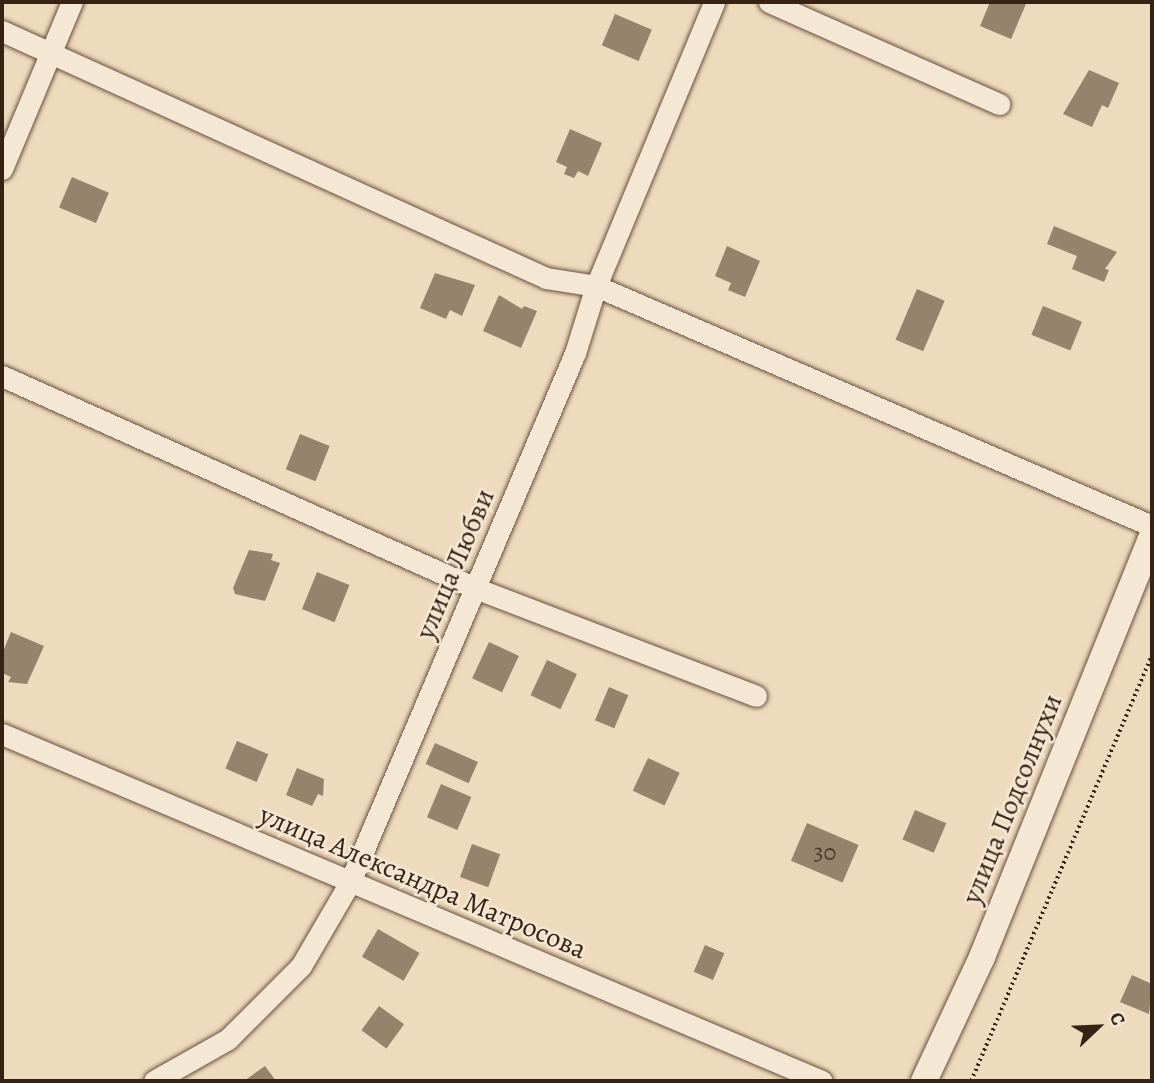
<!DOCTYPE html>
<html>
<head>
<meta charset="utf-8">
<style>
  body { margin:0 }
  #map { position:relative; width:1154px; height:1083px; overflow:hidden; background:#eedabc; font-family:Alegreya,serif }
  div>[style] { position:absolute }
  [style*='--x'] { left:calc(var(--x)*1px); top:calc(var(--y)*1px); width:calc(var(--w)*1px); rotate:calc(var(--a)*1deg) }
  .building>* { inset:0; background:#97826b; transform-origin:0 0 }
  .path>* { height:3.5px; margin-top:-1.75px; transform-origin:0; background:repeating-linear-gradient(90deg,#382214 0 2px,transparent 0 5.5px) }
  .roads { filter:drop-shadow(0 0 2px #66503e) drop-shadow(0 0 2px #66503e) }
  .minor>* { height:21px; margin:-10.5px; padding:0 10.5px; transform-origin:10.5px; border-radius:10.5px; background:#f4e7d3 }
  .tertiary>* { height:26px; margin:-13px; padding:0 13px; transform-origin:13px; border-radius:13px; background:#f4e7d3 }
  span { translate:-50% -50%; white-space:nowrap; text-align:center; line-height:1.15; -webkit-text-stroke:5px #f4e7d3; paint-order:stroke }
  .number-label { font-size:24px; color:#503a2a }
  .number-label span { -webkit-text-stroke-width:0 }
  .street-label { font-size:28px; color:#382214 }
  .frame { position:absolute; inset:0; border:4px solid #382214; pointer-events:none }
  .north { position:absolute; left:1063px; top:992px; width:70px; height:70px; -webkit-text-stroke:5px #f4e7d3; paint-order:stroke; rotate:67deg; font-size:19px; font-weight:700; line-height:28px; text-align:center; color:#382214 }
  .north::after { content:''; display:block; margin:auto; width:24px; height:32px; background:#382214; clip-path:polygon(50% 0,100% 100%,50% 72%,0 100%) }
</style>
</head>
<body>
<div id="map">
  <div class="building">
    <div style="clip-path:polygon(990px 2px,1026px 4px,1011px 39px,980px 26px)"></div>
    <div style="left:615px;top:14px;width:40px;height:34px;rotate:23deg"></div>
    <div style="clip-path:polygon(1089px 70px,1119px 83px,1108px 108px,1102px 105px,1092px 127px,1063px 114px)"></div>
    <div style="clip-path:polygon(570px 129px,602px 143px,588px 176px,578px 171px,574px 178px,564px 174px,567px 167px,556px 162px)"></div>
    <div style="left:72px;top:177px;width:40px;height:33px;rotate:23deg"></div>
    <div style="clip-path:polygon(1054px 226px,1117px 252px,1105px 269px,1109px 270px,1104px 282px,1072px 269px,1077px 256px,1047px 244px)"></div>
    <div style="clip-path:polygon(727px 246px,760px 261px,745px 297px,728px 290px,731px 283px,715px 276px)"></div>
    <div style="clip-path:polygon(435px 273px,475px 285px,462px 316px,450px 310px,446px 319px,420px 308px)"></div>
    <div style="left:917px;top:289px;width:30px;height:55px;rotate:23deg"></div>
    <div style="clip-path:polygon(499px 295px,522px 309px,524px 306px,537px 311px,521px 348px,483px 331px)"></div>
    <div style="left:1043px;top:306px;width:42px;height:31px;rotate:22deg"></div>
    <div style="left:300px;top:434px;width:32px;height:38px;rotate:22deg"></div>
    <div style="clip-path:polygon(249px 550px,273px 554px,271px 560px,280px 563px,265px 601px,235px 594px,233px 588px)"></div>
    <div style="left:317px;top:572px;width:35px;height:40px;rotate:22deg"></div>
    <div style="clip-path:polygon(11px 632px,44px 646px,27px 684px,8px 682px,11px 677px,2px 673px,2px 654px)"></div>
    <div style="left:489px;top:642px;width:33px;height:40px;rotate:25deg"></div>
    <div style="left:547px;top:660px;width:33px;height:39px;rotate:25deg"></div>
    <div style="left:609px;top:687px;width:21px;height:36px;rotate:23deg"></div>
    <div style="left:237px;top:741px;width:34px;height:30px;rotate:23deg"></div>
    <div style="left:435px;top:743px;width:47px;height:23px;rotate:24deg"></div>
    <div style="left:648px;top:758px;width:35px;height:36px;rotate:25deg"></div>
    <div style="clip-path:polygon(297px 768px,324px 779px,323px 796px,318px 794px,312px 806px,286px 795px)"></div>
    <div style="left:441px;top:784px;width:33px;height:36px;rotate:23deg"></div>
    <div style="left:915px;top:810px;width:34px;height:32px;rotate:23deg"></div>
    <div style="left:807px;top:823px;width:56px;height:41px;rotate:23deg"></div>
    <div style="left:472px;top:844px;width:30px;height:35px;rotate:20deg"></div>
    <div style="left:378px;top:929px;width:48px;height:32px;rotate:30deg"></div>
    <div style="left:705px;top:945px;width:21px;height:29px;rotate:23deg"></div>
    <div style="clip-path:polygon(1132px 975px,1152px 984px,1149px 1014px,1120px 1002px)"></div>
    <div style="left:379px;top:1006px;width:31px;height:30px;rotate:36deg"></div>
    <div style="clip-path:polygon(265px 1066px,276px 1081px,244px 1081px)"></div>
  </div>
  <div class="path">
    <div style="--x:971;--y:1081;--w:464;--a:-67"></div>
  </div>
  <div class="roads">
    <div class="minor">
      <div style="--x:769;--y:2;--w:252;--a:23.9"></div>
      <div style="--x:2;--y:31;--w:597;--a:24.42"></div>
      <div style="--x:546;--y:278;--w:51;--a:9.1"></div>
      <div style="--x:596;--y:286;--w:606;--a:23.35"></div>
      <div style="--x:2;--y:169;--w:181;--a:-67.3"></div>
      <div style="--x:2;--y:376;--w:518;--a:24.14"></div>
      <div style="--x:475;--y:588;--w:301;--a:21"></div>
      <div style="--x:2;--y:734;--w:890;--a:22.94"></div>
      <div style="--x:154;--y:1081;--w:85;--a:-29.6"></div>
      <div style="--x:228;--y:1039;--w:103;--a:-45"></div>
      <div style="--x:301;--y:966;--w:97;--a:-59.7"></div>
      <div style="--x:350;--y:882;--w:575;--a:-66.96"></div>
      <div style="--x:575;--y:353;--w:70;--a:-72.6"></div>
      <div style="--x:596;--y:286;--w:308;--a:-67.4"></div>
    </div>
    <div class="tertiary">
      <div style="--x:924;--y:1081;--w:137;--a:-64.9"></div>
      <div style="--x:982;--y:957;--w:453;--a:-68"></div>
    </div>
  </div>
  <div class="number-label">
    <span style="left:825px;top:853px">30</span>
  </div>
  <div class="street-label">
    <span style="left:455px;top:564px;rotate:-67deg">улица Любви</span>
    <span style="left:1012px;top:799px;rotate:-68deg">улица Подсолнухи</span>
    <span style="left:423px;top:882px;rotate:23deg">улица Александра Матросова</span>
  </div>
  <div class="frame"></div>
  <div class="north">С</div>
</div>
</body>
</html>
